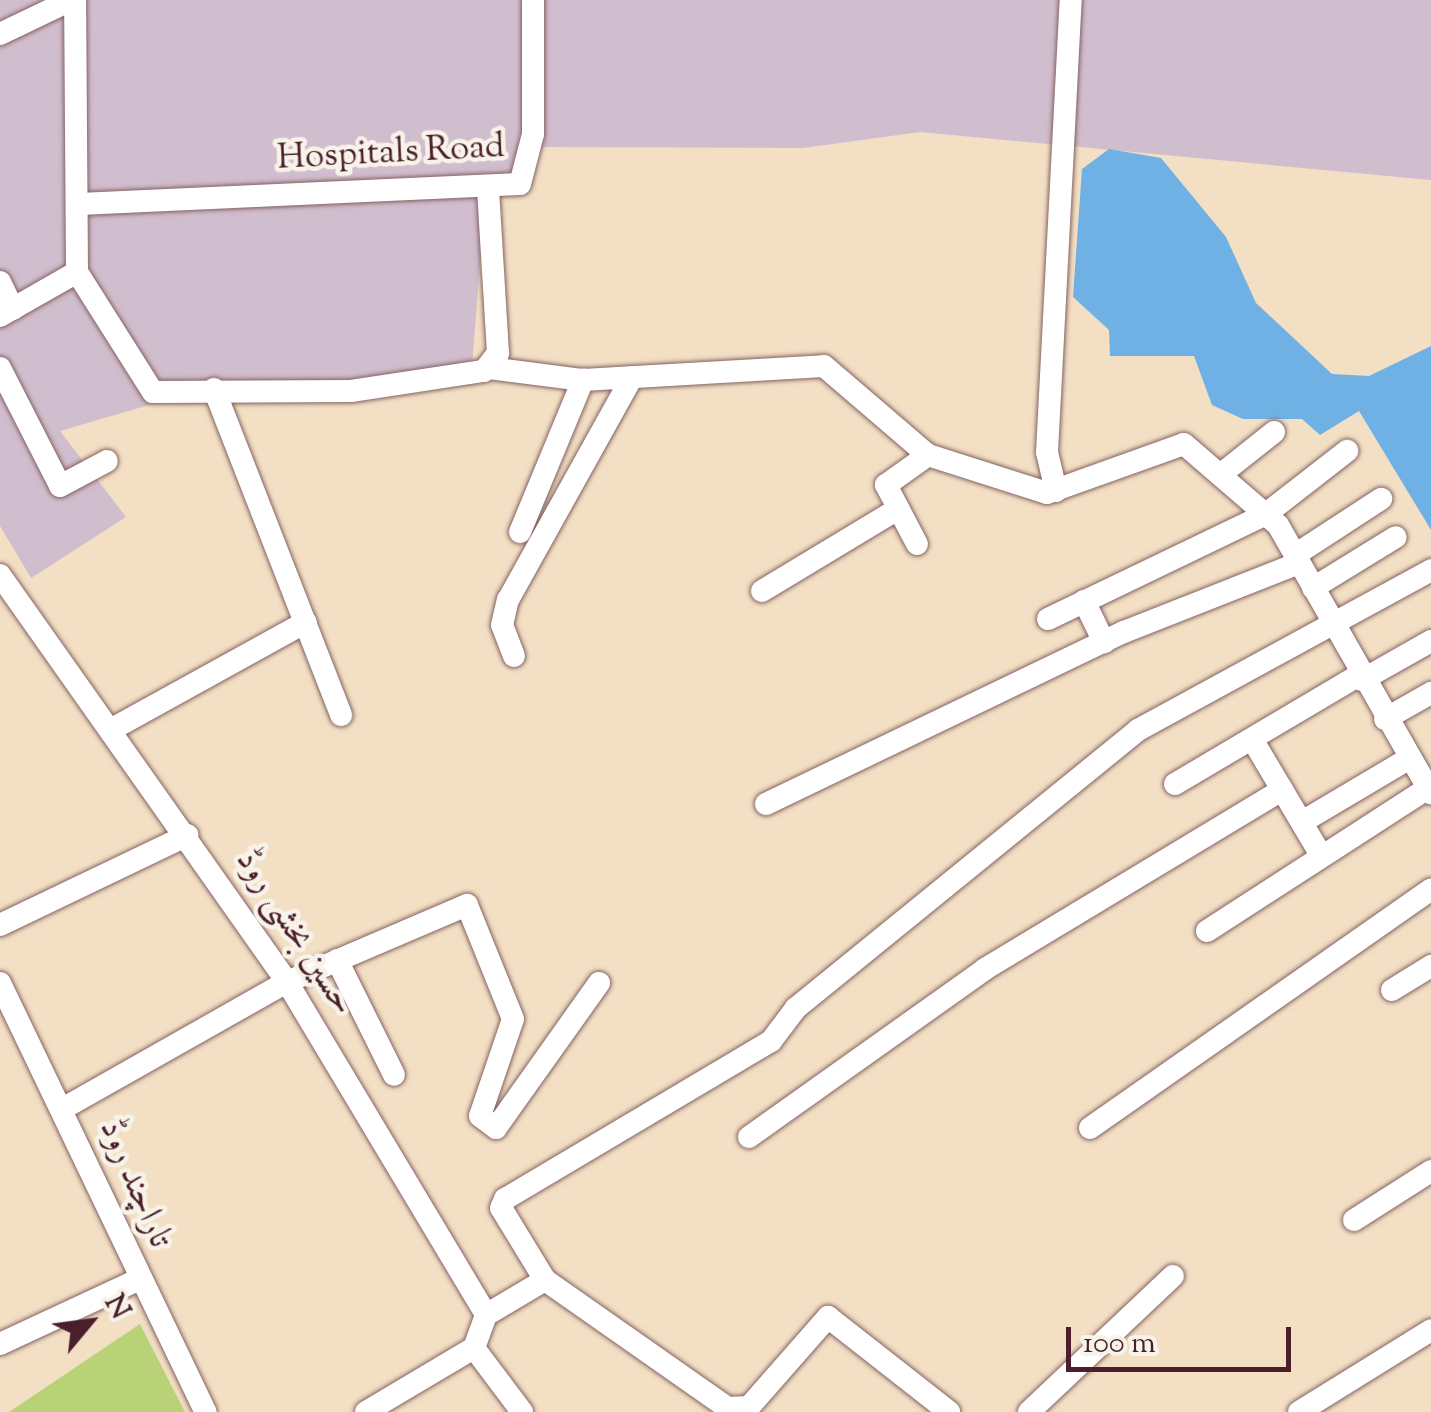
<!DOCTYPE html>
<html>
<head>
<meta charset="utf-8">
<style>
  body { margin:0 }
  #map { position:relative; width:1431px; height:1412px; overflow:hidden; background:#f2dfc4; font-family:"Sorts Mill Goudy",Amiri,serif }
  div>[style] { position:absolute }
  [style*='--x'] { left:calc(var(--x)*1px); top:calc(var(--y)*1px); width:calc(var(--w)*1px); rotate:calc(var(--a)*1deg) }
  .industrial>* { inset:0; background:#d0bdce }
  .green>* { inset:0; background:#b9d277 }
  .water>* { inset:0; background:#6fb1e4 }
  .roads { filter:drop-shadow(0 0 2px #856261) drop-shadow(0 0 2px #856261) }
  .minor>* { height:22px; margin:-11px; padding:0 11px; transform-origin:11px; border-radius:11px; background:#fff }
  span { translate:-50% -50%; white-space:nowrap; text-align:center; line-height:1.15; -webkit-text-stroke:9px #f7f3e8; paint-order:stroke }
  .street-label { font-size:35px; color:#4a1f2b }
  .north { position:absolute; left:40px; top:1272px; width:100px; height:100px; -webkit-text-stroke:8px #f7f3e8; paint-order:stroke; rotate:61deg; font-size:28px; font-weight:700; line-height:40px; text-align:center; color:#4a1f2b }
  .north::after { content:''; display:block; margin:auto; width:35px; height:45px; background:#4a1f2b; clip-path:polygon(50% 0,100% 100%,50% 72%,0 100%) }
  .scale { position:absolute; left:1066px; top:1327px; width:225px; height:45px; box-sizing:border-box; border:5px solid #4a1f2b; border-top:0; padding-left:12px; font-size:30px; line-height:35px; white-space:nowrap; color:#4a1f2b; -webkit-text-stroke:8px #f7f3e8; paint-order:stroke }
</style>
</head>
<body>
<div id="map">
  <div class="industrial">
    <div style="clip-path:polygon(0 0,1431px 0,1431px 180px,920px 132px,803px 148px,529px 147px,483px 225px,471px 379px,166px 400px,60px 431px,126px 517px,31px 578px,0 526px)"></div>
  </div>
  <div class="green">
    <div style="clip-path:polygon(140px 1324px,185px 1412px,9px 1412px)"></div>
  </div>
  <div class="water">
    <div style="clip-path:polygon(1109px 149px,1161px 158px,1226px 237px,1256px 303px,1332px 374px,1369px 376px,1431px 346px,1431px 530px,1359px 411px,1320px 435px,1302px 419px,1243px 419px,1212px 405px,1194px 356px,1110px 356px,1109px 330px,1073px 297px,1082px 169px)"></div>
  </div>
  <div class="roads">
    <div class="minor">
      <div style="--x:0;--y:34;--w:79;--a:-25.6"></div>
      <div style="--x:79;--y:204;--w:441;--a:-2.6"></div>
      <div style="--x:520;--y:184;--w:52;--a:-75.4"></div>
      <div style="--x:533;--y:134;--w:134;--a:-90"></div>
      <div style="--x:77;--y:272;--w:142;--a:57.7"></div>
      <div style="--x:153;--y:392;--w:198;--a:-0.3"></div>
      <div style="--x:351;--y:391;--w:134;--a:-8.6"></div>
      <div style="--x:484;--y:371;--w:23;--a:-52"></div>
      <div style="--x:498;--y:353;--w:163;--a:-93.5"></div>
      <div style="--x:0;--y:282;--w:30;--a:64"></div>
      <div style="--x:0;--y:316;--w:89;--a:-29.7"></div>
      <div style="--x:77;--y:272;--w:272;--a:-90.4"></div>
      <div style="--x:0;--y:368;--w:132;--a:63"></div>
      <div style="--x:60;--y:486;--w:53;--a:-28"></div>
      <div style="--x:489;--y:368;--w:95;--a:7.3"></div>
      <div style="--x:583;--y:380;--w:241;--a:-3.3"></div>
      <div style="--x:824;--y:366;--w:137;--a:40.6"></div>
      <div style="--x:928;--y:455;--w:125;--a:17.7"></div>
      <div style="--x:1047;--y:493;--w:145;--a:-19.7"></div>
      <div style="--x:1184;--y:444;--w:124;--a:40.8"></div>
      <div style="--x:1278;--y:525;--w:309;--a:60.3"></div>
      <div style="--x:214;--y:389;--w:350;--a:68.7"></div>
      <div style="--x:1220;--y:475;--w:69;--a:-38.5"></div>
      <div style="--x:1056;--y:491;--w:40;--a:-103"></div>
      <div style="--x:1047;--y:452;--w:453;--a:-87"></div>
      <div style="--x:520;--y:532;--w:165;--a:-67.5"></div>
      <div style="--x:917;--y:544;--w:67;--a:-117.7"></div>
      <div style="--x:886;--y:485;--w:52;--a:-35.5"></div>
      <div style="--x:1295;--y:555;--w:103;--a:-33.1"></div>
      <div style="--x:0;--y:575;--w:498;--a:54.8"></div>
      <div style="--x:287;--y:982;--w:388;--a:59.1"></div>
      <div style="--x:486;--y:1315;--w:35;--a:110"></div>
      <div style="--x:1313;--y:588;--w:97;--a:-31.6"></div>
      <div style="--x:762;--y:591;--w:159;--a:-31.1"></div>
      <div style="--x:1084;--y:601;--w:46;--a:64"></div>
      <div style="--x:1048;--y:619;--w:242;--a:-25.7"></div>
      <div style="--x:1266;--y:514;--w:103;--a:-37.9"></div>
      <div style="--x:514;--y:656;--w:33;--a:-111"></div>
      <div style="--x:502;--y:625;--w:26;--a:-77"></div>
      <div style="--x:508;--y:600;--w:255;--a:-60.9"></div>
      <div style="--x:1362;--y:680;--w:79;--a:-29.5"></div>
      <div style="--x:1385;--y:719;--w:53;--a:-29.5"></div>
      <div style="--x:114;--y:728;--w:219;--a:-28.9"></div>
      <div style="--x:1252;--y:739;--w:131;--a:59.3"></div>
      <div style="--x:1175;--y:784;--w:214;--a:-30.6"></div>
      <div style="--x:766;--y:804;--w:397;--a:-25.7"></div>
      <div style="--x:1124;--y:632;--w:188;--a:-21.5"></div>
      <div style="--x:1302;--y:822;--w:123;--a:-30.7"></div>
      <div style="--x:0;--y:925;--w:208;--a:-25.6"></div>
      <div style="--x:1207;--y:931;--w:267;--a:-32.9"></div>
      <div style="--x:337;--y:960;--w:128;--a:63.6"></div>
      <div style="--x:0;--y:983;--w:476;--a:64.4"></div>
      <div style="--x:1392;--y:990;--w:46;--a:-31.6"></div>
      <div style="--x:64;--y:1108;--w:256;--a:-29.5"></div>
      <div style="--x:287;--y:982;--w:196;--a:-23.2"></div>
      <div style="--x:467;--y:905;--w:123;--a:68"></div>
      <div style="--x:513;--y:1019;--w:102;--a:108.8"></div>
      <div style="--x:480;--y:1116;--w:20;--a:37"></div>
      <div style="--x:496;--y:1128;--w:178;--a:-54.6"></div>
      <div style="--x:1090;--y:1128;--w:416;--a:-35"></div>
      <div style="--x:749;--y:1137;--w:290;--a:-35.4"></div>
      <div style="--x:985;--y:969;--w:347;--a:-31.1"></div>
      <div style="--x:1354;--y:1220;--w:91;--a:-32.5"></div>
      <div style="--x:545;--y:1280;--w:223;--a:35"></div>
      <div style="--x:728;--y:1408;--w:21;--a:-3"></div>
      <div style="--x:749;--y:1407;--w:120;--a:-48.7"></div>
      <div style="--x:828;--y:1317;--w:154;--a:38.1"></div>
      <div style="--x:486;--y:1315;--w:69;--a:-30.7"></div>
      <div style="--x:545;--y:1280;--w:84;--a:-121.4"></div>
      <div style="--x:501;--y:1208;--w:10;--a:-66"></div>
      <div style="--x:505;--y:1199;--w:309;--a:-30.7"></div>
      <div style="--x:771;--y:1041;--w:41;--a:-52.9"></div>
      <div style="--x:796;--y:1008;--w:441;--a:-39.1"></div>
      <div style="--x:1138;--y:730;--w:334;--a:-28.6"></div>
      <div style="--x:0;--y:1344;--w:150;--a:-24.9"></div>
      <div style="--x:474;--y:1348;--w:80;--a:53.1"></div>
      <div style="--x:366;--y:1412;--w:126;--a:-30.7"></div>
      <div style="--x:1029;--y:1412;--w:198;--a:-43.4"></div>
      <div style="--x:1299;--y:1412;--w:155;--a:-31.8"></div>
    </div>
  </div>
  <div class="street-label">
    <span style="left:391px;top:154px;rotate:-3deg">Hospitals Road</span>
    <span style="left:294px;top:933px;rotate:57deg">حسین بخشی روڈ</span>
    <span style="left:134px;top:1184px;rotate:67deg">تاراچند روڈ</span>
  </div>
  <div class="north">N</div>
  <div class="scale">100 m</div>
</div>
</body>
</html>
